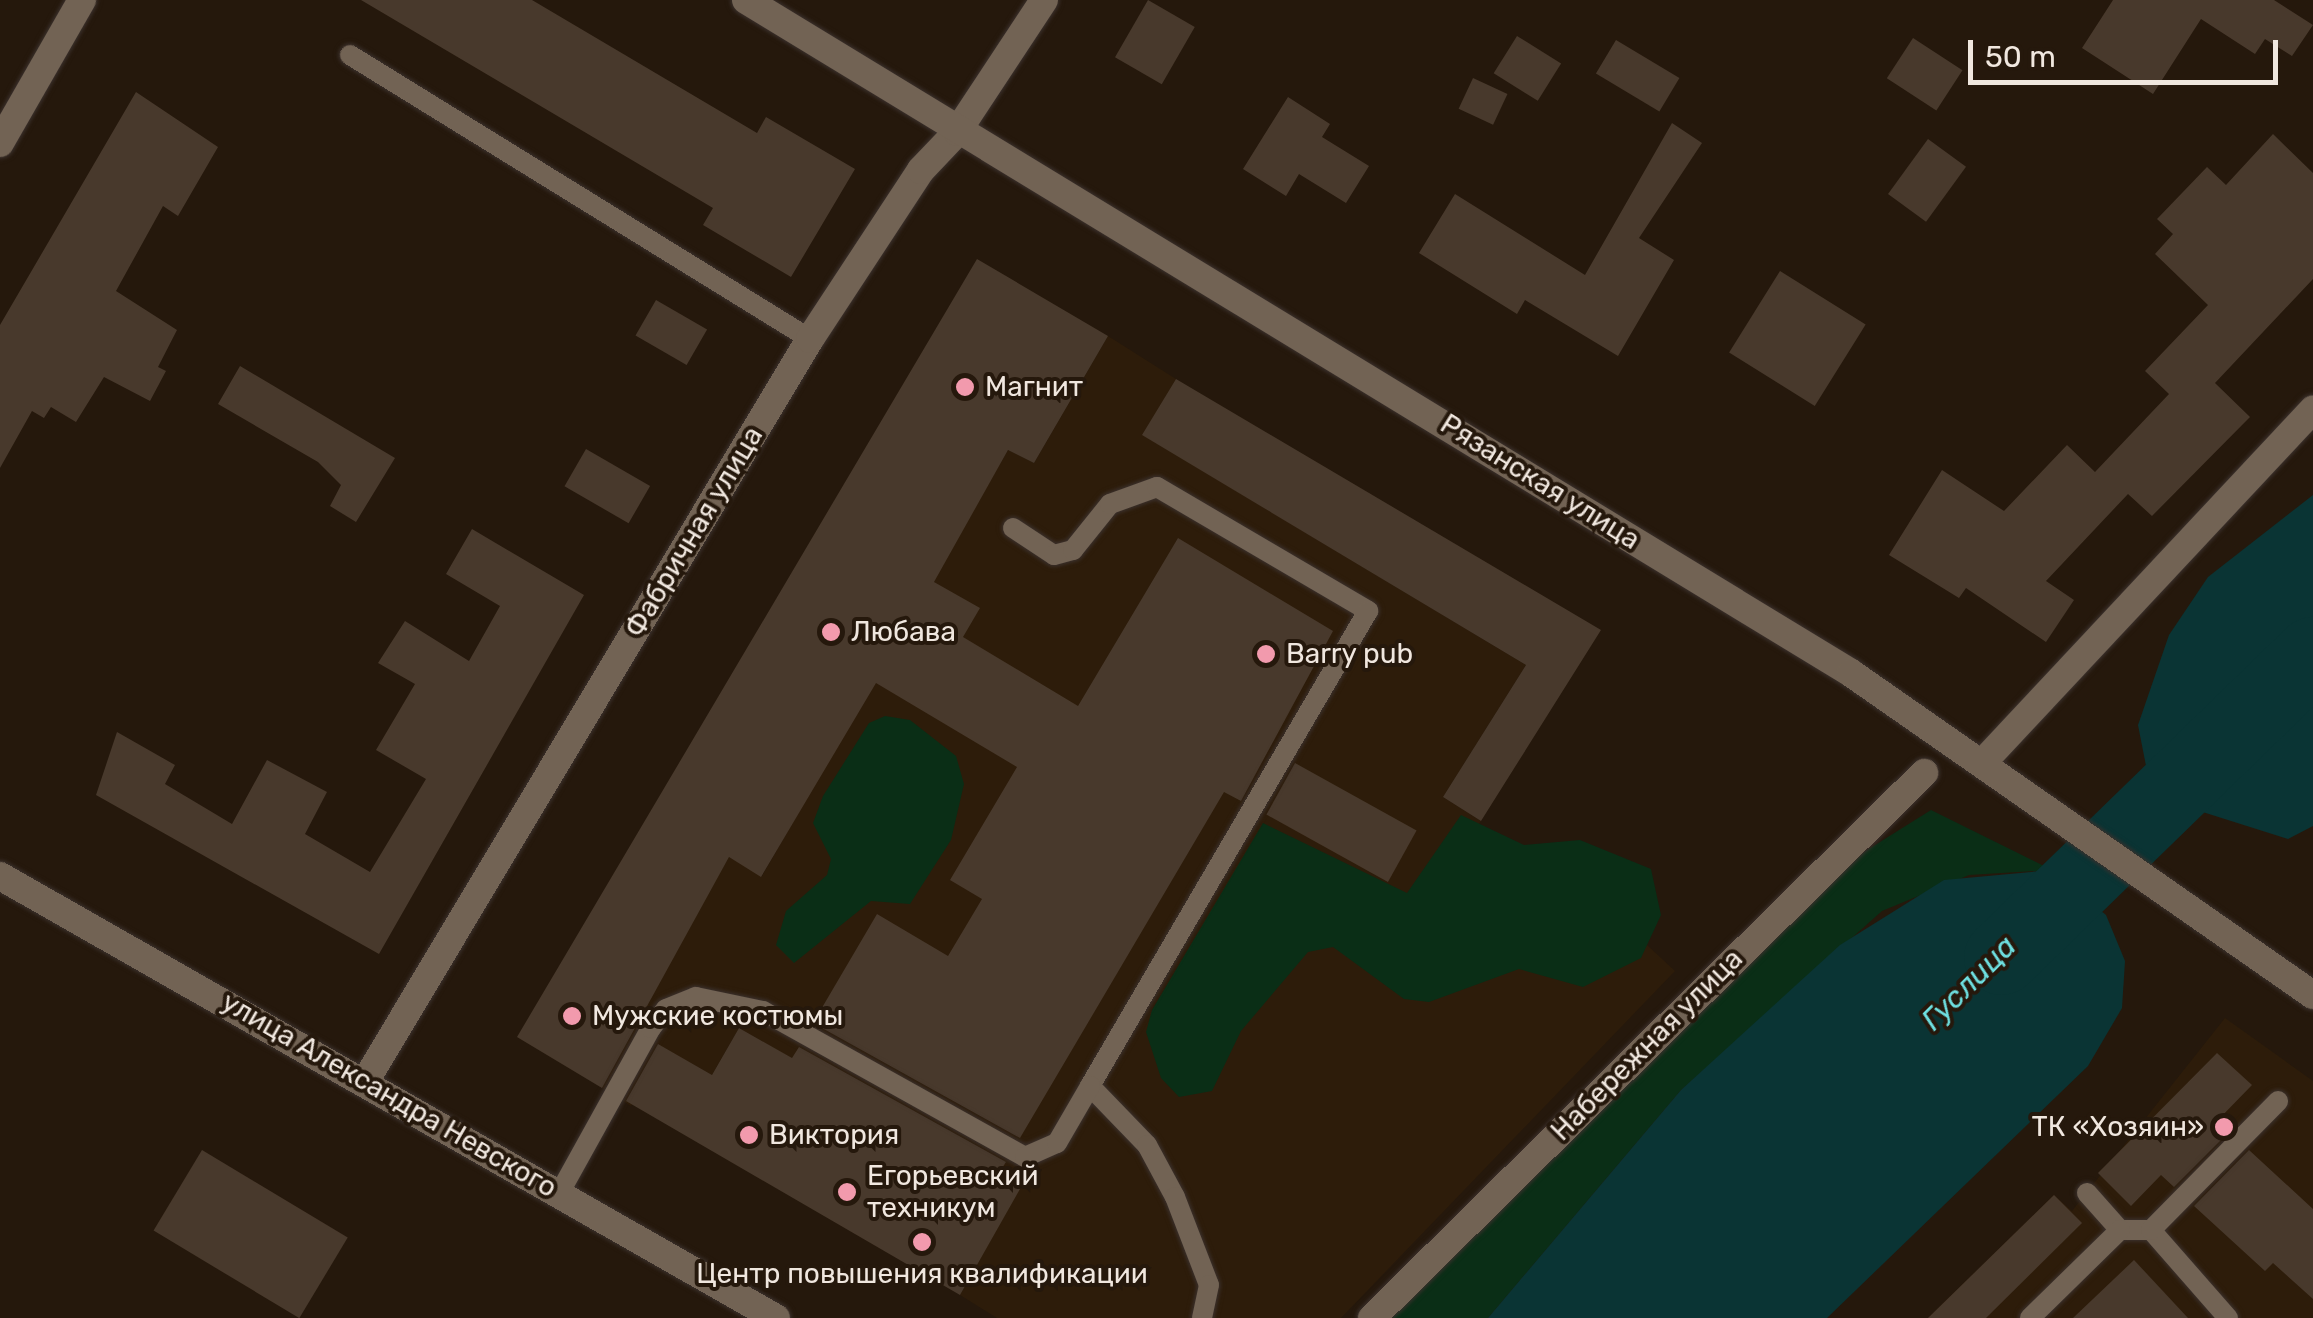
<!DOCTYPE html>
<html>
<head>
<meta charset="utf-8">
<style>
  body { margin:0 }
  #map { position:relative; width:2313px; height:1318px; overflow:hidden; background:#25180c; font-family:Rubik,sans-serif }
  div>[style] { position:absolute }
  [style*='--x'] { left:calc(var(--x)*1px); top:calc(var(--y)*1px); width:calc(var(--w)*1px); rotate:calc(var(--a)*1deg) }
  .built>* { inset:0; background:#2d1c0a }
  .green>* { inset:0; background:#0a2e16 }
  .water>* { inset:0; background:#0a3434 }
  .river>* { height:75px; margin:-37.5px; padding:0 37.5px; transform-origin:37.5px; border-radius:37.5px; background:#0a3434 }
  .building>* { inset:0; background:#48392c; transform-origin:0 0 }
  .roads { filter:drop-shadow(0 0 2px #3b312d) drop-shadow(0 0 2px #3b312d) }
  .service>* { height:20px; margin:-10px; padding:0 10px; transform-origin:10px; border-radius:10px; background:#726354 }
  .pedestrian>* { height:28px; margin:-14px; padding:0 14px; transform-origin:14px; border-radius:14px; background:#726354 }
  .minor>* { height:28px; margin:-14px; padding:0 14px; transform-origin:14px; border-radius:14px; background:#726354 }
  .tertiary>* { height:28px; margin:-14px; padding:0 14px; transform-origin:14px; border-radius:14px; background:#726354 }
  .secondary>* { height:28px; margin:-14px; padding:0 14px; transform-origin:14px; border-radius:14px; background:#726354 }
  .dots>* { width:28px; height:28px; translate:-50% -50%; box-sizing:border-box; border:5px solid #25180c; border-radius:50% }
  span { translate:-50% -50%; white-space:nowrap; text-align:center; line-height:1.15; -webkit-text-stroke:8px #25180c; paint-order:stroke }
  .poi-label { font-size:28px; color:#f0e7df }
  .left { translate:0 -50%; text-align:left }
  .right { translate:-100% -50%; text-align:right }
  .street-label { font-size:28px; color:#f0e7df }
  .water-label { font-size:30px; color:#6ee0e1; font-style:italic }
  .scale { position:absolute; left:1968px; top:40px; width:310px; height:45px; box-sizing:border-box; border:5px solid #f0e7df; border-top:0; padding-left:12px; font-size:30px; line-height:35px; white-space:nowrap; color:#f0e7df; -webkit-text-stroke:8px #25180c; paint-order:stroke }
</style>
</head>
<body>
<div id="map">
  <div class="built">
    <div style="clip-path:polygon(1108px 336px,1176px 379px,1143px 435px,1526px 665px,1443px 797px,1481px 821px,1475px 830px,1632px 931px,1675px 971px,1341px 1318px,997px 1318px,960px 1295px,1019px 1189px,739px 1028px,712px 1075px,664px 1048px,631px 1106px,595px 1083px,729px 857px,762px 876px,1008px 450px,1034px 463px)"></div>
    <div style="clip-path:polygon(2225px 1018px,2313px 1081px,2313px 1318px,1928px 1318px,2054px 1195px,2072px 1211px)"></div>
  </div>
  <div class="green">
    <div style="clip-path:polygon(885px 716px,910px 720px,956px 756px,964px 784px,951px 840px,910px 904px,871px 901px,794px 963px,776px 945px,786px 911px,827px 875px,831px 859px,813px 823px,823px 796px,869px 723px)"></div>
    <div style="clip-path:polygon(1931px 810px,2052px 870px,1969px 875px,1882px 911px,1681px 1090px,1488px 1318px,1391px 1318px,1718px 989px,1864px 852px)"></div>
    <div style="clip-path:polygon(1461px 815px,1524px 845px,1580px 840px,1651px 869px,1661px 915px,1641px 958px,1583px 987px,1519px 969px,1429px 1002px,1404px 999px,1333px 947px,1308px 952px,1241px 1031px,1212px 1091px,1179px 1097px,1161px 1078px,1146px 1032px,1152px 1010px,1263px 823px,1407px 893px)"></div>
  </div>
  <div class="water">
    <div style="clip-path:polygon(2313px 495px,2313px 826px,2288px 839px,2171px 802px,2148px 776px,2138px 725px,2169px 635px,2208px 577px)"></div>
    <div style="clip-path:polygon(2052px 870px,2106px 915px,2125px 961px,2122px 1008px,2088px 1066px,1827px 1318px,1488px 1318px,1681px 1090px,1840px 945px,1944px 880px)"></div>
  </div>
  <div class="river">
    <div style="--x:2001;--y:957;--w:435;--a:-44.2"></div>
  </div>
  <div class="building">
    <div style="clip-path:polygon(361px 0,532px 0,757px 133px,766px 117px,855px 169px,791px 277px,703px 225px,713px 208px)"></div>
    <div style="left:1148px;top:0;width:54px;height:66px;rotate:30deg"></div>
    <div style="clip-path:polygon(2113px 0,2274px 0,2313px 25px,2292px 56px,2265px 39px,2255px 54px,2201px 19px,2153px 94px,2082px 48px)"></div>
    <div style="left:1517px;top:36px;width:52px;height:44px;rotate:32deg"></div>
    <div style="left:1913px;top:38px;width:59px;height:48px;rotate:33deg"></div>
    <div style="left:1616px;top:40px;width:74px;height:39px;rotate:31deg"></div>
    <div style="left:1473px;top:78px;width:38px;height:34px;rotate:25deg"></div>
    <div style="clip-path:polygon(136px 92px,218px 147px,178px 216px,163px 206px,116px 291px,177px 330px,158px 367px,166px 371px,150px 401px,104px 377px,76px 422px,51px 407px,44px 418px,32px 411px,0 468px,0 325px)"></div>
    <div style="clip-path:polygon(1288px 97px,1330px 124px,1322px 137px,1369px 166px,1346px 203px,1299px 174px,1286px 196px,1243px 169px)"></div>
    <div style="clip-path:polygon(1672px 123px,1702px 143px,1639px 238px,1674px 260px,1618px 356px,1525px 300px,1517px 314px,1419px 253px,1455px 194px,1585px 275px)"></div>
    <div style="clip-path:polygon(2273px 134px,2313px 173px,2313px 279px,2215px 383px,2250px 417px,2152px 516px,2128px 494px,2046px 581px,2074px 600px,2046px 642px,1966px 588px,1959px 598px,1889px 555px,1942px 470px,2004px 511px,2067px 445px,2095px 472px,2169px 394px,2145px 371px,2208px 305px,2155px 254px,2173px 234px,2157px 219px,2207px 167px,2226px 185px)"></div>
    <div style="left:1928px;top:139px;width:47px;height:68px;rotate:36deg"></div>
    <div style="clip-path:polygon(977px 259px,1108px 336px,1034px 463px,1008px 450px,934px 582px,980px 608px,963px 637px,1078px 706px,1178px 538px,1333px 631px,1241px 801px,1224px 792px,1020px 1138px,813px 1023px,877px 914px,948px 956px,982px 899px,950px 880px,1017px 767px,876px 683px,761px 877px,729px 857px,602px 1088px,517px 1037px)"></div>
    <div style="left:1780px;top:271px;width:101px;height:96px;rotate:32deg"></div>
    <div style="left:656px;top:300px;width:59px;height:41px;rotate:30deg"></div>
    <div style="clip-path:polygon(240px 366px,395px 458px,356px 522px,330px 506px,341px 485px,318px 462px,218px 404px)"></div>
    <div style="clip-path:polygon(1176px 379px,1601px 630px,1481px 821px,1443px 797px,1526px 665px,1142px 435px)"></div>
    <div style="left:586px;top:449px;width:74px;height:43px;rotate:30deg"></div>
    <div style="clip-path:polygon(472px 529px,584px 595px,379px 954px,96px 795px,117px 732px,175px 765px,165px 784px,232px 824px,267px 760px,327px 792px,305px 834px,370px 872px,426px 779px,376px 750px,415px 684px,378px 663px,405px 621px,469px 661px,500px 606px,446px 574px)"></div>
    <div style="left:1295px;top:763px;width:139px;height:59px;rotate:29deg"></div>
    <div style="clip-path:polygon(739px 1028px,792px 1058px,799px 1047px,1006px 1162px,997px 1176px,1020px 1189px,960px 1295px,626px 1101px,658px 1044px,712px 1075px)"></div>
    <div style="clip-path:polygon(2217px 1053px,2252px 1085px,2217px 1121px,2229px 1132px,2174px 1187px,2161px 1175px,2131px 1206px,2098px 1173px)"></div>
    <div style="left:202px;top:1150px;width:170px;height:94px;rotate:31deg"></div>
    <div style="clip-path:polygon(2249px 1150px,2313px 1209px,2313px 1299px,2273px 1263px,2265px 1271px,2194px 1206px)"></div>
    <div style="clip-path:polygon(2054px 1195px,2082px 1223px,1986px 1318px,1928px 1318px)"></div>
    <div style="clip-path:polygon(2134px 1260px,2188px 1318px,2073px 1318px)"></div>
  </div>
  <div class="roads">
    <div class="service">
      <div style="--x:350;--y:55;--w:541;--a:31.69"></div>
      <div style="--x:1013;--y:528;--w:49;--a:33.4"></div>
      <div style="--x:1054;--y:555;--w:20;--a:-15"></div>
      <div style="--x:1073;--y:550;--w:59;--a:-51.2"></div>
      <div style="--x:1110;--y:504;--w:50;--a:-19.9"></div>
      <div style="--x:1157;--y:487;--w:245;--a:30.4"></div>
      <div style="--x:1368;--y:611;--w:550;--a:120.34"></div>
      <div style="--x:1090;--y:1086;--w:82;--a:46"></div>
      <div style="--x:1147;--y:1145;--w:59;--a:61.7"></div>
      <div style="--x:1175;--y:1197;--w:94;--a:68.9"></div>
      <div style="--x:1209;--y:1285;--w:34;--a:102"></div>
      <div style="--x:560;--y:1192;--w:188;--a:-61"></div>
      <div style="--x:651;--y:1028;--w:24;--a:-52"></div>
      <div style="--x:666;--y:1009;--w:32;--a:-22"></div>
      <div style="--x:696;--y:997;--w:68;--a:11.8"></div>
      <div style="--x:763;--y:1011;--w:300;--a:29.1"></div>
      <div style="--x:1025;--y:1157;--w:35;--a:-24"></div>
      <div style="--x:1057;--y:1143;--w:66;--a:-59.9"></div>
      <div style="--x:2087;--y:1193;--w:50;--a:48.3"></div>
      <div style="--x:2120;--y:1230;--w:31;--a:0"></div>
      <div style="--x:2030;--y:1318;--w:126;--a:-44.4"></div>
      <div style="--x:2228;--y:1318;--w:117;--a:-131.2"></div>
      <div style="--x:2151;--y:1230;--w:181;--a:-45.4"></div>
    </div>
    <div class="pedestrian">
      <div style="--x:1372;--y:1318;--w:776;--a:-44.63"></div>
    </div>
    <div class="minor">
      <div style="--x:1985;--y:760;--w:480;--a:-46.9"></div>
      <div style="--x:0;--y:876;--w:893;--a:29.67"></div>
      <div style="--x:366;--y:1080;--w:864;--a:-59.07"></div>
      <div style="--x:810;--y:339;--w:202;--a:-56.7"></div>
      <div style="--x:921;--y:170;--w:52;--a:-46.5"></div>
    </div>
    <div class="tertiary">
      <div style="--x:957;--y:132;--w:158;--a:-56.6"></div>
      <div style="--x:0;--y:143;--w:165;--a:-60.2"></div>
    </div>
    <div class="secondary">
      <div style="--x:746;--y:0;--w:1294;--a:31.34"></div>
      <div style="--x:1851;--y:673;--w:563;--a:34.88"></div>
    </div>
  </div>
  <div class="dots">
    <div style="left:965px;top:387px;background:#f29aad"></div>
    <div style="left:831px;top:632px;background:#f29aad"></div>
    <div style="left:1266px;top:654px;background:#f29aad"></div>
    <div style="left:572px;top:1016px;background:#f29aad"></div>
    <div style="left:2224px;top:1127px;background:#f29aad"></div>
    <div style="left:749px;top:1135px;background:#f29aad"></div>
    <div style="left:847px;top:1192px;background:#f29aad"></div>
    <div style="left:922px;top:1242px;background:#f29aad"></div>
  </div>
  <div class="poi-label">
    <span class="left" style="left:985px;top:387px">Магнит</span>
    <span class="left" style="left:851px;top:632px">Любава</span>
    <span class="left" style="left:1286px;top:654px">Barry pub</span>
    <span class="left" style="left:592px;top:1016px">Мужские костюмы</span>
    <span class="right" style="left:2204px;top:1127px">ТК «Хозяин»</span>
    <span class="left" style="left:769px;top:1135px">Виктория</span>
    <span class="left" style="left:867px;top:1192px">Егорьевский<br>техникум</span>
    <span style="left:922px;top:1274px">Центр повышения квалификации</span>
  </div>
  <div class="street-label">
    <span style="left:1540px;top:482px;rotate:32deg">Рязанская улица</span>
    <span style="left:694px;top:532px;rotate:-59deg">Фабричная улица</span>
    <span style="left:1647px;top:1045px;rotate:-45deg">Набережная улица</span>
    <span style="left:389px;top:1095px;rotate:30deg">улица Александра Невского</span>
  </div>
  <div class="water-label">
    <span style="left:1969px;top:983px;rotate:-45deg">Гуслица</span>
  </div>
  <div class="scale">50 m</div>
</div>
</body>
</html>
